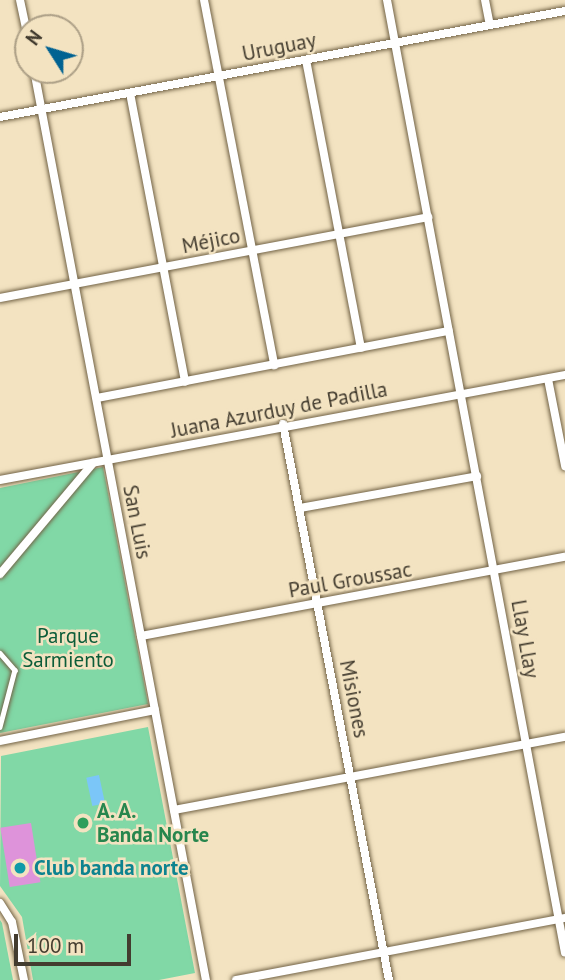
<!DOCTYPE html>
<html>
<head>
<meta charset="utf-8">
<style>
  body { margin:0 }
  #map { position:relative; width:565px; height:980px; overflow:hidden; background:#f3e3c1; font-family:"PT Sans",sans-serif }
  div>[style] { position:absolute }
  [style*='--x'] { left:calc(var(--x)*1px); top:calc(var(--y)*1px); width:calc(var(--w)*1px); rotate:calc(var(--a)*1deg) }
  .green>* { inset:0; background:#81d8a6 }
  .water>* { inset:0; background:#7bc6f8; transform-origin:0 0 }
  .building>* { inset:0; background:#de93da; transform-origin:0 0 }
  .roads { filter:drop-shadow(0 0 2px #726346) drop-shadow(0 0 2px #726346) }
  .service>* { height:4.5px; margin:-2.25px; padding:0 2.25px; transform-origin:2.25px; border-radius:2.25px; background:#fff }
  .minor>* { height:8px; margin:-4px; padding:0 4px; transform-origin:4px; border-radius:4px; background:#fff }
  .dots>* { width:19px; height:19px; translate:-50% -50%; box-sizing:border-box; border:4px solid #f3e3c1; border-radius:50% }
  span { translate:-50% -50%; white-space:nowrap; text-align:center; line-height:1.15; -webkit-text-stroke:5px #f3e3c1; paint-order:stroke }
  .street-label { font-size:21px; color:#433c2f }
  .park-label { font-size:21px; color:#0c5d39 }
  .leisure-label { font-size:21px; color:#27864d; font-weight:700 }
  .left { translate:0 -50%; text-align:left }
  .culture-label { font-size:21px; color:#0d838f; font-weight:700 }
  .north { position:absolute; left:14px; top:14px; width:70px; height:70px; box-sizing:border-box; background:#f3e3c1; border:2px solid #ada087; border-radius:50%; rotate:307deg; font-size:19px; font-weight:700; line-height:28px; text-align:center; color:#433c2f }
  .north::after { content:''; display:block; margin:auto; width:24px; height:32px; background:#006292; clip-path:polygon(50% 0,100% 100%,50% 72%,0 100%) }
  .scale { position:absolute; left:14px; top:934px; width:117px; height:32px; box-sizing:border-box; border:4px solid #433c2f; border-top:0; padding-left:9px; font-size:21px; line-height:24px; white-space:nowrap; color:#433c2f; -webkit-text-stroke:5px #f3e3c1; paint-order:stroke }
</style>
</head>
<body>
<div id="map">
  <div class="green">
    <div style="clip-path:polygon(103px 467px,148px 704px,0 733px,0 488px)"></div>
    <div style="clip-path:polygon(148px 727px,195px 973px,159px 980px,33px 980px,22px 917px,0 886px,1px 756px)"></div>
    <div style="clip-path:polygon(0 920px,2px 923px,13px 980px,0 980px)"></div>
  </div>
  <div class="water">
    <div style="left:99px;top:775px;width:29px;height:13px;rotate:78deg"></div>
  </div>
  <div class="building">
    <div style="left:31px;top:823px;width:60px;height:31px;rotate:81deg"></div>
  </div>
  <div class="roads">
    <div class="service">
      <div style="--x:0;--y:653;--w:23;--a:49"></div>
      <div style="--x:15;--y:670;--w:59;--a:104.7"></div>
    </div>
    <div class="minor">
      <div style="--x:20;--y:0;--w:40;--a:78"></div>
      <div style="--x:204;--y:0;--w:372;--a:79.1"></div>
      <div style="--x:387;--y:0;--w:969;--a:79.42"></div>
      <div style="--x:485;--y:0;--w:25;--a:79"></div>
      <div style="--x:306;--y:60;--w:293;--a:79.2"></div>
      <div style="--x:34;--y:70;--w:926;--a:79.3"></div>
      <div style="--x:130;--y:93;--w:294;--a:79.2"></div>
      <div style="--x:0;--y:117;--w:575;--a:-10.63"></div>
      <div style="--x:0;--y:298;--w:436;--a:-10.7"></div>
      <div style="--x:548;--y:379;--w:89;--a:78.9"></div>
      <div style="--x:97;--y:398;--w:358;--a:-10.8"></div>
      <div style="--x:283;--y:424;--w:566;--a:79.21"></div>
      <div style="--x:0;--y:480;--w:575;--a:-10.53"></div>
      <div style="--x:300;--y:508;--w:180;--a:-10.2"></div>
      <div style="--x:0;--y:574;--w:145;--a:-50"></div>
      <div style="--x:141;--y:636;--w:431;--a:-10.6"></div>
      <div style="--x:0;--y:741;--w:158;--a:-11.3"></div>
      <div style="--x:174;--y:810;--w:398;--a:-10.6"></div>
      <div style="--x:0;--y:903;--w:22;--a:58"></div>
      <div style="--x:12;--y:922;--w:59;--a:78.3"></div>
      <div style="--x:236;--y:980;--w:335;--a:-10.7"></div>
    </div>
  </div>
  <div class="dots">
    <div style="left:83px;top:823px;background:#2e9e5b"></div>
    <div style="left:20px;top:868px;background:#0f9aa8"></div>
  </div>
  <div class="street-label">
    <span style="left:279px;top:47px;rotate:-11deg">Uruguay</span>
    <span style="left:211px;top:241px;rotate:-11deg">Méjico</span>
    <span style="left:279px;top:410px;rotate:-11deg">Juana Azurduy de Padilla</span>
    <span style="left:137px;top:522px;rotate:79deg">San Luis</span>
    <span style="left:350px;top:580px;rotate:-10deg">Paul Groussac</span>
    <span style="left:525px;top:639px;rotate:80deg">Llay Llay</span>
    <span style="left:354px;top:699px;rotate:79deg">Misiones</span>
  </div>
  <div class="park-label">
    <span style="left:68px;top:648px">Parque<br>Sarmiento</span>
  </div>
  <div class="leisure-label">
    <span class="left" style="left:97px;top:823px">A. A.<br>Banda Norte</span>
  </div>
  <div class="culture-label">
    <span class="left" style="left:34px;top:868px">Club banda norte</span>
  </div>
  <div class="north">N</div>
  <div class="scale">100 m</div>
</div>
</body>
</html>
